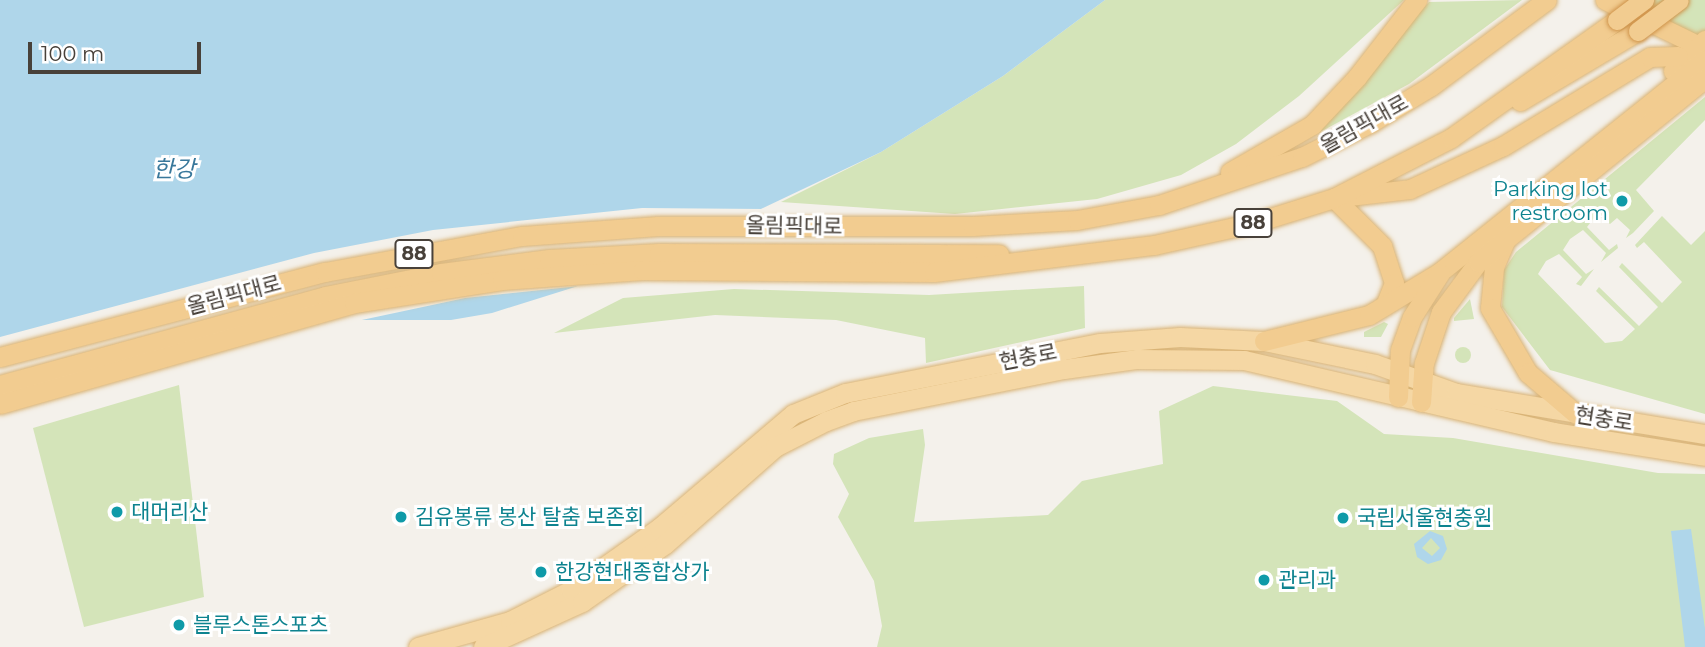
<!DOCTYPE html>
<html>
<head>
<meta charset="utf-8">
<style>
  body { margin:0 }
  #map { position:relative; width:1705px; height:647px; overflow:hidden; background:#f4f1eb; font-family:Montserrat,"Noto Sans KR",sans-serif }
  div>[style] { position:absolute }
  [style*='--x'] { left:calc(var(--x)*1px); top:calc(var(--y)*1px); width:calc(var(--w)*1px); rotate:calc(var(--a)*1deg) }
  .green>* { inset:0; background:#d4e4b9 }
  .round { border-radius:50% }
  .water>* { inset:0; background:#afd6ea }
  .pier>* { inset:0; background:#f4f1eb }
  .roads { filter:drop-shadow(0 0 2px #d9b375) drop-shadow(0 0 2px #d9b375) }
  .primary>* { height:19px; margin:-9.5px; padding:0 9.5px; transform-origin:9.5px; border-radius:9.5px; background:#f5d7a4 }
  .trunk>* { height:19px; margin:-9.5px; padding:0 9.5px; transform-origin:9.5px; border-radius:9.5px; background:#f2cc90 }
  .bridges { filter:drop-shadow(0 0 2px #cf944b) drop-shadow(0 0 2px #cf944b) }
  .trunk-bridge>* { height:19px; margin:-9.5px; padding:0 9.5px; transform-origin:9.5px; border-radius:9.5px; background:#f2cc90 }
  .dots>* { width:19px; height:19px; translate:-50% -50%; box-sizing:border-box; border:4px solid #fff; border-radius:50% }
  span { translate:-50% -50%; white-space:nowrap; text-align:center; line-height:1.15; -webkit-text-stroke:6px #fff; paint-order:stroke }
  .shield-label span { padding:2px 5px; background:#fff; border:2px solid; border-radius:5px; -webkit-text-stroke-width:0 }
  .shield-label { font-size:19px; color:#48413a; font-weight:700 }
  .street-label { font-size:21px; color:#48413a }
  .culture-label { font-size:21px; color:#0d838f }
  .right { translate:-100% -50%; text-align:right }
  .left { translate:0 -50%; text-align:left }
  .water-label { font-size:23px; color:#39789b; font-style:italic }
  .scale { position:absolute; left:28px; top:42px; width:173px; height:32px; box-sizing:border-box; border:4px solid #48413a; border-top:0; padding-left:9px; font-size:21px; line-height:24px; white-space:nowrap; color:#48413a; -webkit-text-stroke:5px #fff; paint-order:stroke }
</style>
</head>
<body>
<div id="map">
  <div class="green">
    <div style="clip-path:polygon(1105px 0,1404px 0,1299px 96px,1236px 144px,1181px 175px,1097px 199px,955px 214px,781px 202px,881px 152px,1003px 76px)"></div>
    <div style="clip-path:polygon(1522px 0,1409px 84px,1287px 150px,1429px 2px)"></div>
    <div style="clip-path:polygon(1624px 0,1705px 0,1705px 39px)"></div>
    <div style="clip-path:polygon(1705px 97px,1705px 120px,1636px 190px,1654px 211px,1633px 233px,1626px 238px,1630px 230px,1617px 218px,1610px 224px,1597px 214px,1587px 227px,1609px 250px,1617px 244px,1618px 248px,1601px 262px,1606px 253px,1583px 230px,1570px 239px,1563px 250px,1586px 274px,1594px 269px,1581px 286px,1576px 284px,1582px 277px,1559px 254px,1546px 261px,1538px 274px,1605px 343px,1622px 341px,1635px 329px,1596px 291px,1599px 287px,1639px 326px,1658px 307px,1619px 267px,1622px 263px,1662px 303px,1682px 282px,1644px 242px,1637px 248px,1635px 245px,1662px 216px,1691px 245px,1705px 231px,1705px 414px,1550px 370px,1502px 307px,1504px 270px,1516px 252px)"></div>
    <div style="clip-path:polygon(1084px 286px,1085px 328px,926px 363px,925px 338px,836px 320px,715px 315px,554px 333px,623px 298px,734px 289px,929px 295px)"></div>
    <div style="clip-path:polygon(1470px 299px,1474px 319px,1454px 321px,1454px 318px)"></div>
    <div style="clip-path:polygon(1384px 322px,1388px 324px,1381px 337px,1364px 337px,1364px 332px)"></div>
    <div class="round" style="left:1455px;top:347px;width:16px;height:16px"></div>
    <div style="clip-path:polygon(179px 385px,204px 597px,84px 627px,33px 428px)"></div>
    <div style="clip-path:polygon(1213px 386px,1337px 401px,1384px 434px,1453px 438px,1658px 473px,1705px 474px,1705px 647px,877px 647px,882px 626px,874px 581px,838px 517px,849px 494px,833px 464px,834px 454px,869px 438px,923px 429px,925px 445px,914px 522px,1048px 515px,1082px 481px,1163px 464px,1159px 411px)"></div>
  </div>
  <div class="water">
    <div style="clip-path:polygon(0 0,1105px 0,1003px 76px,881px 152px,679px 248px,575px 287px,492px 313px,451px 320px,331px 320px,0 393px)"></div>
    <div style="clip-path:polygon(1691px 529px,1705px 629px,1705px 647px,1685px 647px,1671px 531px)"></div>
    <div style="clip-path:polygon(evenodd,1430px 531px,1443px 536px,1447px 549px,1441px 560px,1428px 564px,1417px 557px,1414px 544px,1430px 531px,1431px 538px,1440px 548px,1432px 556px,1422px 548px,1431px 538px)"></div>
  </div>
  <div class="pier">
    <div style="clip-path:polygon(642px 208px,775px 209px,681px 252px,589px 285px,465px 298px,343px 324px,292px 323px,0 396px,0 337px,314px 253px,433px 230px)"></div>
  </div>
  <div class="roads">
    <div class="primary">
      <div style="--x:418;--y:647;--w:96;--a:-15.8"></div>
      <div style="--x:510;--y:621;--w:68;--a:-26.9"></div>
      <div style="--x:571;--y:590;--w:108;--a:-35.2"></div>
      <div style="--x:659;--y:528;--w:176;--a:-40.4"></div>
      <div style="--x:793;--y:414;--w:56;--a:-22"></div>
      <div style="--x:845;--y:393;--w:260;--a:-11.1"></div>
      <div style="--x:1100;--y:343;--w:80;--a:-4.3"></div>
      <div style="--x:1180;--y:337;--w:84;--a:2.7"></div>
      <div style="--x:1264;--y:341;--w:113;--a:11.7"></div>
      <div style="--x:1375;--y:364;--w:86;--a:19.7"></div>
      <div style="--x:1456;--y:393;--w:252;--a:9.4"></div>
      <div style="--x:483;--y:647;--w:109;--a:-24.4"></div>
      <div style="--x:582;--y:602;--w:101;--a:-34.9"></div>
      <div style="--x:665;--y:544;--w:147;--a:-41.4"></div>
      <div style="--x:775;--y:447;--w:57;--a:-27"></div>
      <div style="--x:826;--y:421;--w:29;--a:-20"></div>
      <div style="--x:853;--y:411;--w:215;--a:-11.3"></div>
      <div style="--x:1064;--y:369;--w:74;--a:-7.8"></div>
      <div style="--x:1137;--y:359;--w:107;--a:0.5"></div>
      <div style="--x:1244;--y:360;--w:318;--a:13.1"></div>
      <div style="--x:1554;--y:432;--w:153;--a:9"></div>
    </div>
    <div class="trunk">
      <div style="--x:1605;--y:0;--w:98;--a:26"></div>
      <div style="--x:1673;--y:71;--w:45;--a:-44.1"></div>
      <div style="--x:1520;--y:101;--w:137;--a:-30.7"></div>
      <div style="--x:1230;--y:172;--w:95;--a:-29.8"></div>
      <div style="--x:1312;--y:125;--w:66;--a:-46.8"></div>
      <div style="--x:1357;--y:77;--w:98;--a:-52.1"></div>
      <div style="--x:1349;--y:196;--w:61;--a:-6.5"></div>
      <div style="--x:1410;--y:189;--w:102;--a:-24.8"></div>
      <div style="--x:1503;--y:146;--w:172;--a:-31.2"></div>
      <div style="--x:1650;--y:57;--w:28;--a:-2"></div>
      <div style="--x:1334;--y:198;--w:68;--a:45"></div>
      <div style="--x:1382;--y:246;--w:39;--a:72"></div>
      <div style="--x:1394;--y:283;--w:24;--a:112"></div>
      <div style="--x:1505;--y:241;--w:28;--a:113"></div>
      <div style="--x:1494;--y:267;--w:41;--a:95.6"></div>
      <div style="--x:1490;--y:308;--w:75;--a:59.7"></div>
      <div style="--x:1528;--y:373;--w:63;--a:40.5"></div>
      <div style="--x:1264;--y:341;--w:108;--a:-13.9"></div>
      <div style="--x:1369;--y:315;--w:83;--a:-31.2"></div>
      <div style="--x:1440;--y:272;--w:339;--a:-38.7"></div>
      <div style="--x:0;--y:357;--w:336;--a:-14.7"></div>
      <div style="--x:325;--y:272;--w:200;--a:-10.4"></div>
      <div style="--x:522;--y:236;--w:136;--a:-4.2"></div>
      <div style="--x:658;--y:226;--w:315;--a:0"></div>
      <div style="--x:973;--y:226;--w:104;--a:-3.3"></div>
      <div style="--x:1077;--y:220;--w:83;--a:-10.4"></div>
      <div style="--x:1159;--y:205;--w:151;--a:-18.6"></div>
      <div style="--x:1302;--y:157;--w:76;--a:-26.6"></div>
      <div style="--x:1370;--y:123;--w:71;--a:-31.2"></div>
      <div style="--x:1431;--y:86;--w:144;--a:-36.6"></div>
      <div style="--x:0;--y:385;--w:337;--a:-15.3"></div>
      <div style="--x:325;--y:296;--w:118;--a:-11.2"></div>
      <div style="--x:441;--y:273;--w:109;--a:-7.4"></div>
      <div style="--x:549;--y:259;--w:110;--a:-3.1"></div>
      <div style="--x:659;--y:253;--w:340;--a:0.2"></div>
      <div style="--x:1398;--y:397;--w:47;--a:-87.6"></div>
      <div style="--x:1400;--y:350;--w:35;--a:-70"></div>
      <div style="--x:1412;--y:317;--w:52;--a:-57.5"></div>
      <div style="--x:1421;--y:402;--w:39;--a:-86"></div>
      <div style="--x:1424;--y:363;--w:54;--a:-71.6"></div>
      <div style="--x:1441;--y:312;--w:62;--a:-53.5"></div>
      <div style="--x:1478;--y:262;--w:292;--a:-39"></div>
      <div style="--x:0;--y:404;--w:368;--a:-15.9"></div>
      <div style="--x:354;--y:303;--w:150;--a:-8.8"></div>
      <div style="--x:502;--y:280;--w:141;--a:-4.1"></div>
      <div style="--x:643;--y:270;--w:291;--a:0.4"></div>
      <div style="--x:934;--y:272;--w:222;--a:-7"></div>
      <div style="--x:1154;--y:245;--w:106;--a:-12.6"></div>
      <div style="--x:1257;--y:222;--w:81;--a:-17.3"></div>
      <div style="--x:1334;--y:198;--w:131;--a:-27.1"></div>
      <div style="--x:1451;--y:138;--w:204;--a:-35.4"></div>
    </div>
  </div>
  <div class="bridges">
    <div class="trunk-bridge">
      <div style="--x:1617;--y:20;--w:34;--a:-37"></div>
      <div style="--x:1638;--y:31;--w:51;--a:-37.1"></div>
    </div>
  </div>
  <div class="dots">
    <div style="left:1622px;top:201px;background:#0f9aa8"></div>
    <div style="left:117px;top:512px;background:#0f9aa8"></div>
    <div style="left:401px;top:517px;background:#0f9aa8"></div>
    <div style="left:1343px;top:518px;background:#0f9aa8"></div>
    <div style="left:541px;top:572px;background:#0f9aa8"></div>
    <div style="left:1264px;top:580px;background:#0f9aa8"></div>
    <div style="left:179px;top:625px;background:#0f9aa8"></div>
  </div>
  <div class="shield-label">
    <span style="left:1253px;top:223px">88</span>
    <span style="left:414px;top:254px">88</span>
  </div>
  <div class="street-label">
    <span style="left:1364px;top:124px;rotate:-29deg">올림픽대로</span>
    <span style="left:794px;top:226px;rotate:1deg">올림픽대로</span>
    <span style="left:234px;top:295px;rotate:-15deg">올림픽대로</span>
    <span style="left:1028px;top:357px;rotate:-11deg">현충로</span>
    <span style="left:1604px;top:419px;rotate:9deg">현충로</span>
  </div>
  <div class="culture-label">
    <span class="right" style="left:1608px;top:201px">Parking lot<br>restroom</span>
    <span class="left" style="left:131px;top:512px">대머리산</span>
    <span class="left" style="left:415px;top:517px">김유봉류 봉산 탈춤 보존회</span>
    <span class="left" style="left:1357px;top:518px">국립서울현충원</span>
    <span class="left" style="left:555px;top:572px">한강현대종합상가</span>
    <span class="left" style="left:1278px;top:580px">관리과</span>
    <span class="left" style="left:193px;top:625px">블루스톤스포츠</span>
  </div>
  <div class="water-label">
    <span style="left:174px;top:169px">한강</span>
  </div>
  <div class="scale">100 m</div>
</div>
</body>
</html>
